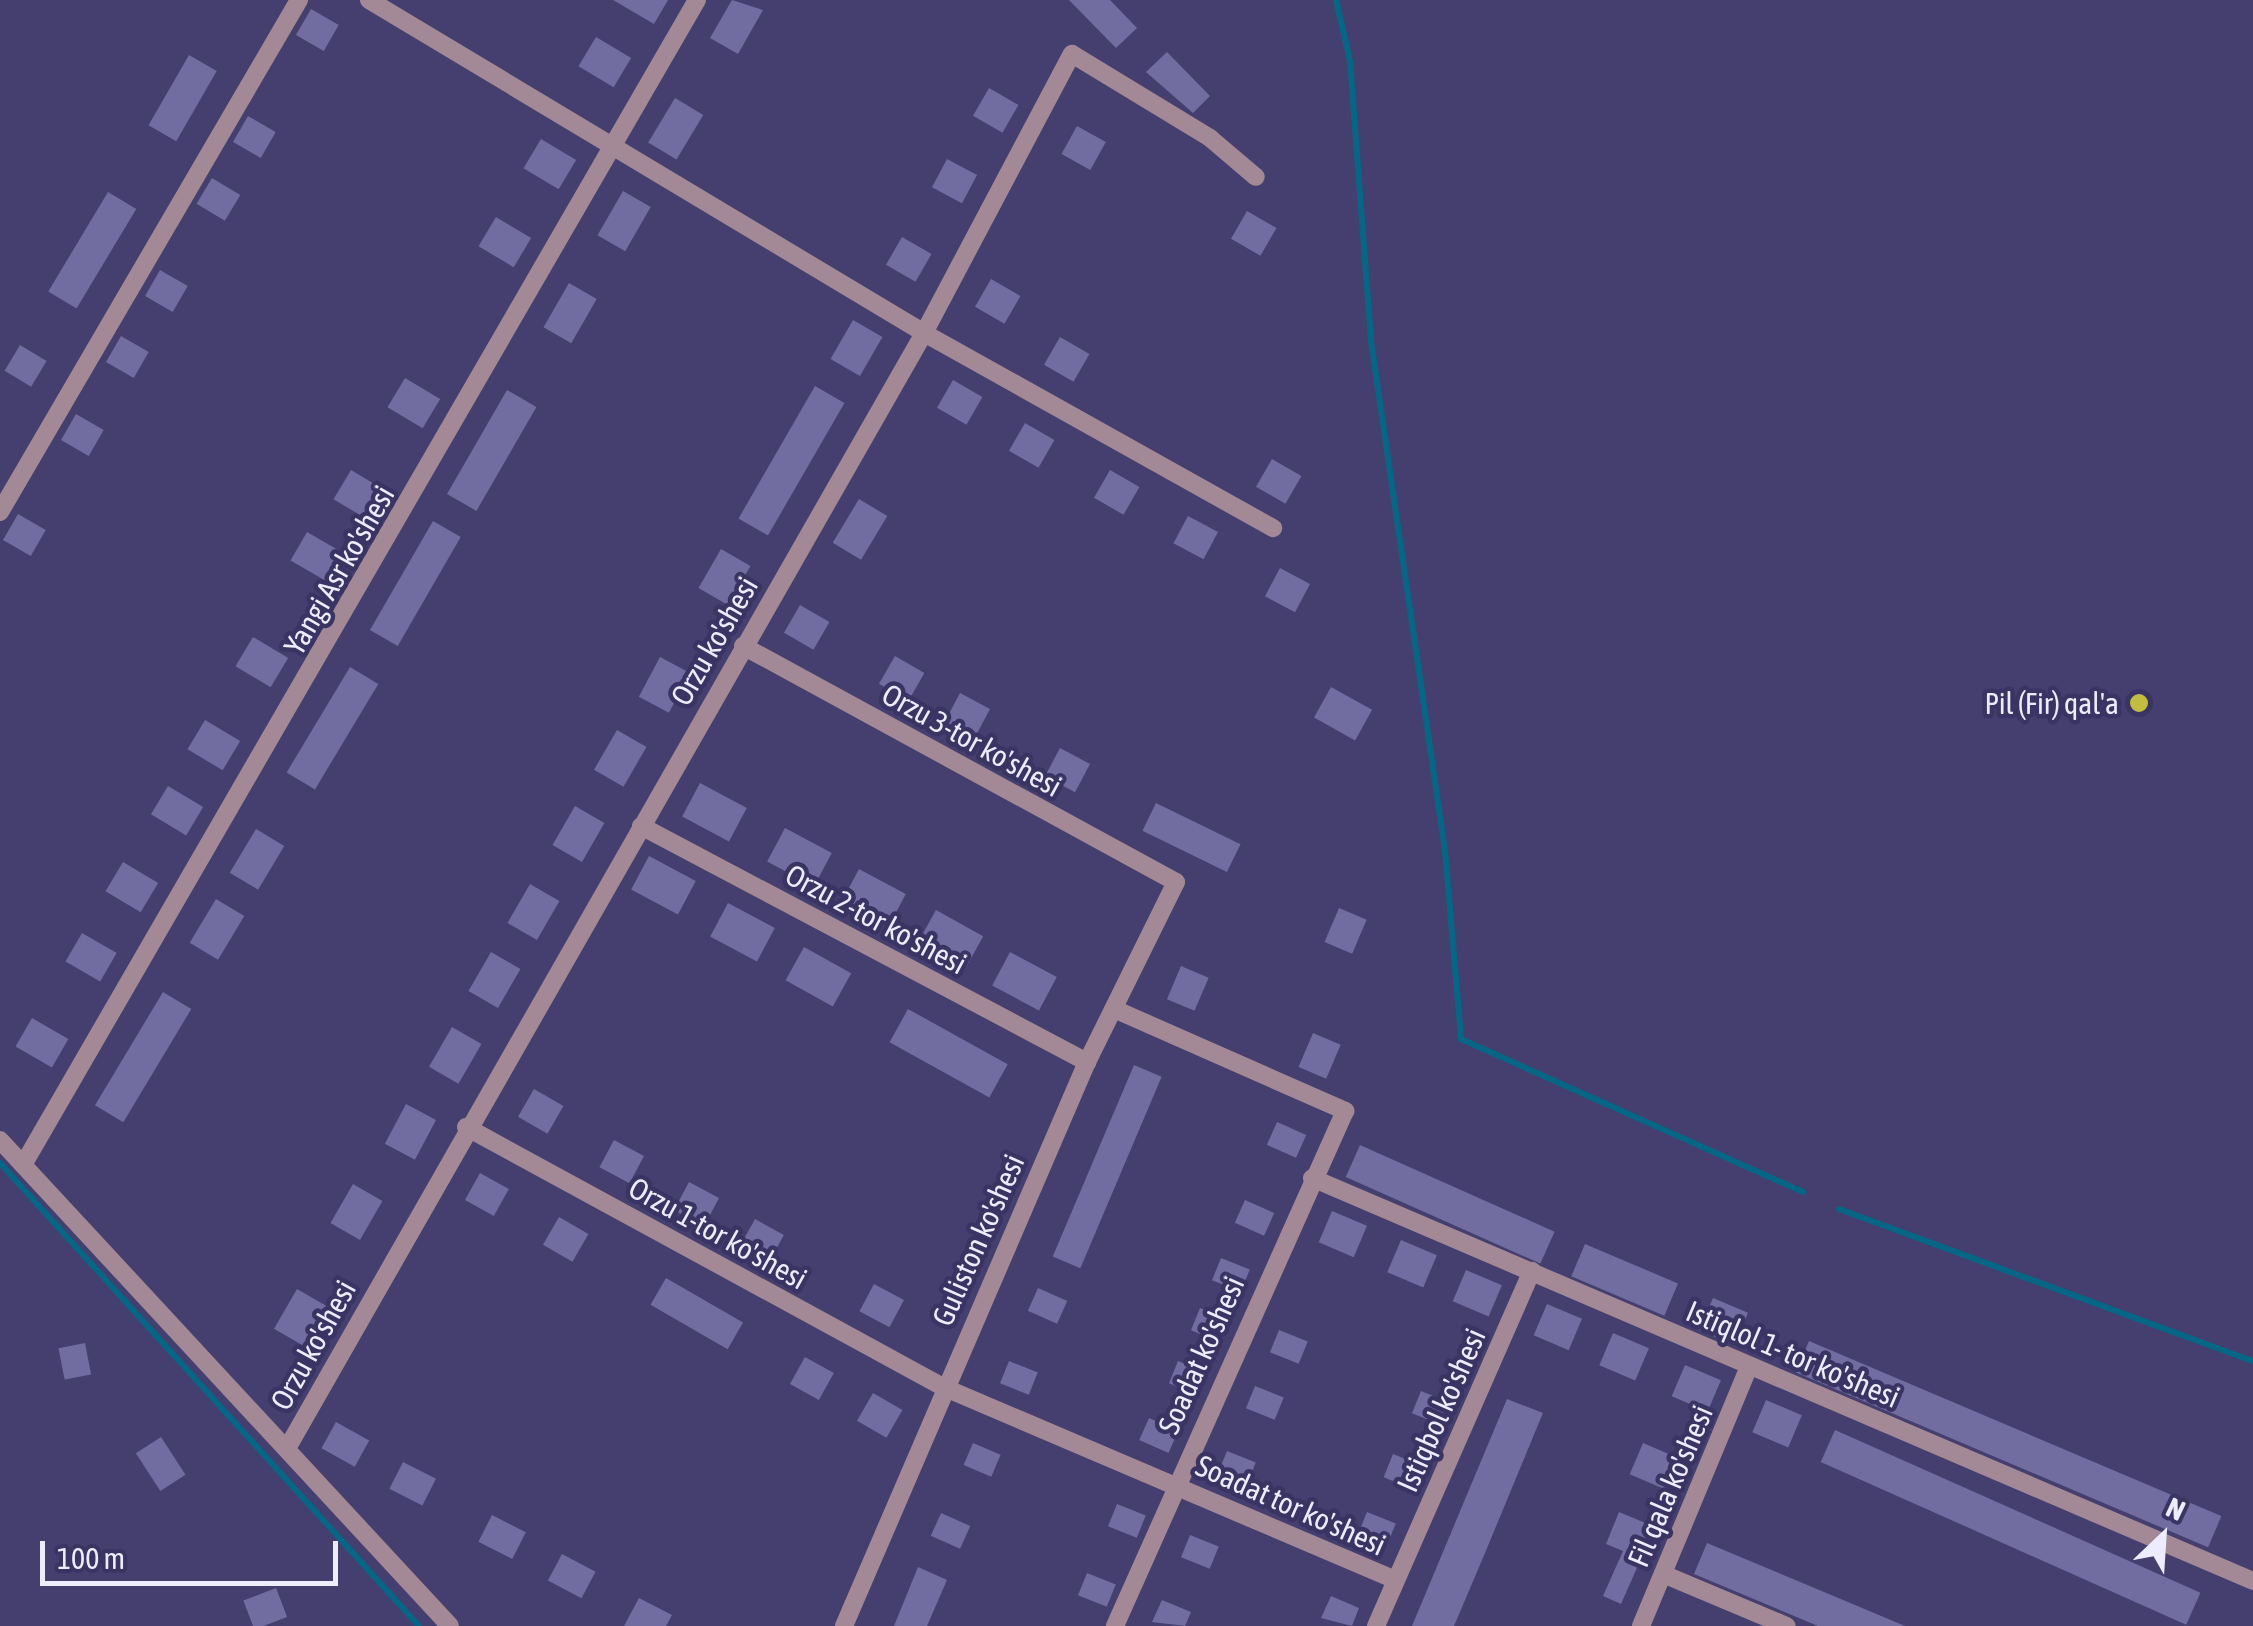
<!DOCTYPE html>
<html>
<head>
<meta charset="utf-8">
<style>
  body { margin:0 }
  #map { position:relative; width:2253px; height:1626px; overflow:hidden; background:#443f6f; font-family:"Asap Condensed",sans-serif }
  div>[style] { position:absolute }
  [style*='--x'] { left:calc(var(--x)*1px); top:calc(var(--y)*1px); width:calc(var(--w)*1px); rotate:calc(var(--a)*1deg) }
  .stream>* { height:6px; margin:-3px; padding:0 3px; transform-origin:3px; border-radius:3px; background:#056786 }
  .building>* { inset:0; background:#716da1; transform-origin:0 0 }
  .minor>* { height:18px; margin:-9px; padding:0 9px; transform-origin:9px; border-radius:9px; background:#a38995 }
  .dots>* { width:28px; height:28px; translate:-50% -50%; box-sizing:border-box; border:5px solid #3a3464; border-radius:50% }
  span { translate:-50% -50%; white-space:nowrap; text-align:center; line-height:1.15; -webkit-text-stroke:9px #3a3464; paint-order:stroke }
  .street-label { font-size:30px; color:#edecfe }
  .poi-label { font-size:30px; color:#edecfe }
  .right { translate:-100% -50%; text-align:right }
  .north { position:absolute; left:2113px; top:1486px; width:100px; height:100px; -webkit-text-stroke:8px #3a3464; paint-order:stroke; rotate:25deg; font-size:28px; font-weight:700; line-height:40px; text-align:center; color:#edecfe }
  .north::after { content:''; display:block; margin:auto; width:35px; height:45px; background:#edecfe; clip-path:polygon(50% 0,100% 100%,50% 72%,0 100%) }
  .scale { position:absolute; left:40px; top:1541px; width:298px; height:45px; box-sizing:border-box; border:5px solid #edecfe; border-top:0; padding-left:12px; font-size:30px; line-height:35px; white-space:nowrap; color:#edecfe; -webkit-text-stroke:8px #3a3464; paint-order:stroke }
</style>
</head>
<body>
<div id="map">
  <div class="stream">
    <div style="--x:1336;--y:0;--w:63;--a:77.1"></div>
    <div style="--x:1350;--y:61;--w:281;--a:85.7"></div>
    <div style="--x:1371;--y:341;--w:515;--a:81.74"></div>
    <div style="--x:1445;--y:851;--w:189;--a:85.1"></div>
    <div style="--x:1461;--y:1039;--w:375;--a:24.1"></div>
    <div style="--x:0;--y:1163;--w:624;--a:47.86"></div>
    <div style="--x:1839;--y:1209;--w:441;--a:20.2"></div>
  </div>
  <div class="building">
    <div style="clip-path:polygon(613px 0,668px 0,654px 24px)"></div>
    <div style="clip-path:polygon(732px 0,763px 10px,738px 54px,710px 38px)"></div>
    <div style="clip-path:polygon(1069px 0,1110px 0,1137px 28px,1116px 48px)"></div>
    <div style="left:311px;top:9px;width:32px;height:30px;rotate:30deg"></div>
    <div style="left:596px;top:37px;width:41px;height:34px;rotate:31deg"></div>
    <div style="clip-path:polygon(1167px 52px,1210px 96px,1193px 113px,1146px 72px)"></div>
    <div style="left:189px;top:55px;width:32px;height:81px;rotate:30deg"></div>
    <div style="left:989px;top:88px;width:34px;height:32px;rotate:30deg"></div>
    <div style="left:675px;top:98px;width:33px;height:52px;rotate:31deg"></div>
    <div style="left:248px;top:116px;width:32px;height:30px;rotate:30deg"></div>
    <div style="left:1077px;top:126px;width:33px;height:32px;rotate:29deg"></div>
    <div style="left:541px;top:139px;width:41px;height:34px;rotate:31deg"></div>
    <div style="left:947px;top:159px;width:34px;height:32px;rotate:28deg"></div>
    <div style="left:212px;top:178px;width:33px;height:30px;rotate:31deg"></div>
    <div style="left:623px;top:191px;width:32px;height:51px;rotate:30deg"></div>
    <div style="left:108px;top:192px;width:33px;height:116px;rotate:31deg"></div>
    <div style="left:1247px;top:211px;width:34px;height:32px;rotate:30deg"></div>
    <div style="left:496px;top:217px;width:41px;height:34px;rotate:31deg"></div>
    <div style="left:902px;top:237px;width:34px;height:32px;rotate:30deg"></div>
    <div style="left:160px;top:270px;width:32px;height:30px;rotate:30deg"></div>
    <div style="left:991px;top:279px;width:34px;height:32px;rotate:30deg"></div>
    <div style="left:569px;top:283px;width:32px;height:51px;rotate:30deg"></div>
    <div style="left:853px;top:320px;width:34px;height:45px;rotate:30deg"></div>
    <div style="left:121px;top:336px;width:32px;height:30px;rotate:30deg"></div>
    <div style="left:1060px;top:337px;width:34px;height:32px;rotate:30deg"></div>
    <div style="left:20px;top:345px;width:31px;height:30px;rotate:31deg"></div>
    <div style="left:405px;top:378px;width:41px;height:34px;rotate:31deg"></div>
    <div style="left:953px;top:380px;width:34px;height:32px;rotate:30deg"></div>
    <div style="left:815px;top:386px;width:34px;height:153px;rotate:30deg"></div>
    <div style="left:507px;top:390px;width:34px;height:120px;rotate:30deg"></div>
    <div style="left:76px;top:414px;width:32px;height:30px;rotate:30deg"></div>
    <div style="left:1025px;top:423px;width:34px;height:32px;rotate:30deg"></div>
    <div style="left:1272px;top:459px;width:34px;height:32px;rotate:30deg"></div>
    <div style="left:351px;top:470px;width:41px;height:34px;rotate:31deg"></div>
    <div style="left:1110px;top:470px;width:34px;height:32px;rotate:30deg"></div>
    <div style="left:859px;top:499px;width:33px;height:51px;rotate:31deg"></div>
    <div style="left:18px;top:514px;width:32px;height:30px;rotate:30deg"></div>
    <div style="left:1188px;top:516px;width:34px;height:31px;rotate:28deg"></div>
    <div style="left:433px;top:521px;width:32px;height:126px;rotate:30deg"></div>
    <div style="left:307px;top:532px;width:42px;height:33px;rotate:30deg"></div>
    <div style="left:721px;top:549px;width:34px;height:45px;rotate:30deg"></div>
    <div style="left:1280px;top:568px;width:34px;height:32px;rotate:28deg"></div>
    <div style="left:800px;top:605px;width:34px;height:32px;rotate:30deg"></div>
    <div style="left:253px;top:637px;width:41px;height:34px;rotate:31deg"></div>
    <div style="left:895px;top:656px;width:34px;height:32px;rotate:30deg"></div>
    <div style="left:660px;top:657px;width:34px;height:45px;rotate:28deg"></div>
    <div style="left:350px;top:667px;width:33px;height:123px;rotate:31deg"></div>
    <div style="left:1331px;top:687px;width:47px;height:35px;rotate:29deg"></div>
    <div style="left:960px;top:693px;width:34px;height:32px;rotate:28deg"></div>
    <div style="left:205px;top:720px;width:41px;height:34px;rotate:31deg"></div>
    <div style="left:617px;top:730px;width:34px;height:46px;rotate:30deg"></div>
    <div style="left:1060px;top:748px;width:34px;height:32px;rotate:28deg"></div>
    <div style="left:700px;top:783px;width:53px;height:38px;rotate:28deg"></div>
    <div style="left:168px;top:786px;width:41px;height:33px;rotate:31deg"></div>
    <div style="left:1156px;top:803px;width:94px;height:31px;rotate:26deg"></div>
    <div style="left:575px;top:806px;width:34px;height:45px;rotate:30deg"></div>
    <div style="left:785px;top:828px;width:53px;height:38px;rotate:28deg"></div>
    <div style="left:256px;top:829px;width:33px;height:51px;rotate:31deg"></div>
    <div style="left:649px;top:856px;width:53px;height:38px;rotate:28deg"></div>
    <div style="left:123px;top:862px;width:41px;height:34px;rotate:31deg"></div>
    <div style="left:859px;top:869px;width:53px;height:38px;rotate:28deg"></div>
    <div style="left:530px;top:884px;width:34px;height:45px;rotate:30deg"></div>
    <div style="left:216px;top:899px;width:33px;height:51px;rotate:31deg"></div>
    <div style="left:728px;top:903px;width:53px;height:38px;rotate:28deg"></div>
    <div style="left:1339px;top:908px;width:30px;height:37px;rotate:23deg"></div>
    <div style="left:936px;top:910px;width:54px;height:38px;rotate:29deg"></div>
    <div style="left:82px;top:933px;width:40px;height:33px;rotate:30deg"></div>
    <div style="left:804px;top:947px;width:54px;height:38px;rotate:29deg"></div>
    <div style="left:491px;top:952px;width:34px;height:45px;rotate:30deg"></div>
    <div style="left:1010px;top:952px;width:53px;height:38px;rotate:28deg"></div>
    <div style="left:1181px;top:966px;width:30px;height:36px;rotate:23deg"></div>
    <div style="left:163px;top:992px;width:33px;height:132px;rotate:31deg"></div>
    <div style="left:908px;top:1009px;width:114px;height:38px;rotate:29deg"></div>
    <div style="left:32px;top:1018px;width:42px;height:33px;rotate:30deg"></div>
    <div style="left:452px;top:1027px;width:34px;height:46px;rotate:30deg"></div>
    <div style="left:1313px;top:1033px;width:30px;height:37px;rotate:23deg"></div>
    <div style="left:1134px;top:1065px;width:30px;height:208px;rotate:23deg"></div>
    <div style="left:534px;top:1089px;width:34px;height:32px;rotate:30deg"></div>
    <div style="left:406px;top:1104px;width:34px;height:45px;rotate:28deg"></div>
    <div style="left:1277px;top:1122px;width:32px;height:25px;rotate:24deg"></div>
    <div style="left:614px;top:1140px;width:34px;height:31px;rotate:28deg"></div>
    <div style="left:1360px;top:1145px;width:213px;height:35px;rotate:24deg"></div>
    <div style="left:480px;top:1173px;width:33px;height:31px;rotate:29deg"></div>
    <div style="left:689px;top:1182px;width:34px;height:32px;rotate:28deg"></div>
    <div style="left:353px;top:1184px;width:34px;height:45px;rotate:30deg"></div>
    <div style="left:1245px;top:1200px;width:32px;height:25px;rotate:24deg"></div>
    <div style="left:1332px;top:1211px;width:38px;height:34px;rotate:23deg"></div>
    <div style="left:559px;top:1217px;width:34px;height:32px;rotate:30deg"></div>
    <div style="left:755px;top:1219px;width:33px;height:32px;rotate:29deg"></div>
    <div style="left:1401px;top:1240px;width:39px;height:35px;rotate:23deg"></div>
    <div style="left:1585px;top:1244px;width:101px;height:35px;rotate:23deg"></div>
    <div style="left:1221px;top:1258px;width:31px;height:24px;rotate:22deg"></div>
    <div style="left:1466px;top:1270px;width:39px;height:34px;rotate:23deg"></div>
    <div style="left:666px;top:1278px;width:89px;height:31px;rotate:30deg"></div>
    <div style="left:874px;top:1284px;width:34px;height:31px;rotate:28deg"></div>
    <div style="left:1038px;top:1288px;width:32px;height:25px;rotate:24deg"></div>
    <div style="left:297px;top:1289px;width:34px;height:46px;rotate:30deg"></div>
    <div style="left:1713px;top:1298px;width:38px;height:35px;rotate:23deg"></div>
    <div style="left:1547px;top:1304px;width:38px;height:34px;rotate:23deg"></div>
    <div style="left:1200px;top:1308px;width:31px;height:24px;rotate:22deg"></div>
    <div style="left:1279px;top:1330px;width:31px;height:24px;rotate:22deg"></div>
    <div style="left:1613px;top:1333px;width:39px;height:35px;rotate:23deg"></div>
    <div style="left:1809px;top:1341px;width:448px;height:34px;rotate:23deg"></div>
    <div style="left:85px;top:1343px;width:32px;height:27px;rotate:79deg"></div>
    <div style="left:805px;top:1357px;width:33px;height:31px;rotate:29deg"></div>
    <div style="left:1009px;top:1361px;width:31px;height:24px;rotate:22deg"></div>
    <div style="left:1178px;top:1361px;width:31px;height:24px;rotate:22deg"></div>
    <div style="left:1685px;top:1365px;width:39px;height:34px;rotate:23deg"></div>
    <div style="left:1255px;top:1386px;width:31px;height:24px;rotate:22deg"></div>
    <div style="left:1421px;top:1391px;width:31px;height:24px;rotate:22deg"></div>
    <div style="left:873px;top:1393px;width:34px;height:32px;rotate:30deg"></div>
    <div style="clip-path:polygon(1507px 1399px,1543px 1413px,1485px 1553px,1454px 1626px,1412px 1626px)"></div>
    <div style="left:1766px;top:1400px;width:39px;height:35px;rotate:23deg"></div>
    <div style="left:1149px;top:1418px;width:32px;height:24px;rotate:24deg"></div>
    <div style="left:336px;top:1422px;width:38px;height:30px;rotate:29deg"></div>
    <div style="left:1835px;top:1430px;width:400px;height:35px;rotate:24deg"></div>
    <div style="left:161px;top:1437px;width:45px;height:30px;rotate:57deg"></div>
    <div style="left:973px;top:1443px;width:30px;height:24px;rotate:23deg"></div>
    <div style="left:1643px;top:1443px;width:39px;height:34px;rotate:23deg"></div>
    <div style="left:1227px;top:1451px;width:31px;height:24px;rotate:22deg"></div>
    <div style="left:1393px;top:1454px;width:31px;height:25px;rotate:22deg"></div>
    <div style="left:403px;top:1462px;width:37px;height:30px;rotate:27deg"></div>
    <div style="left:1117px;top:1504px;width:31px;height:24px;rotate:22deg"></div>
    <div style="left:1367px;top:1512px;width:31px;height:24px;rotate:22deg"></div>
    <div style="clip-path:polygon(1619px 1512px,1655px 1527px,1621px 1604px,1603px 1596px,1623px 1551px,1606px 1544px)"></div>
    <div style="left:941px;top:1513px;width:32px;height:25px;rotate:24deg"></div>
    <div style="left:492px;top:1515px;width:38px;height:30px;rotate:27deg"></div>
    <div style="left:1190px;top:1535px;width:31px;height:24px;rotate:22deg"></div>
    <div style="clip-path:polygon(1707px 1543px,1805px 1584px,1905px 1626px,1818px 1626px,1694px 1574px)"></div>
    <div style="left:562px;top:1554px;width:38px;height:30px;rotate:28deg"></div>
    <div style="clip-path:polygon(918px 1567px,947px 1580px,927px 1626px,894px 1626px)"></div>
    <div style="left:1087px;top:1573px;width:31px;height:24px;rotate:22deg"></div>
    <div style="left:276px;top:1588px;width:31px;height:35px;rotate:69deg"></div>
    <div style="clip-path:polygon(1331px 1596px,1359px 1608px,1352px 1626px,1321px 1618px)"></div>
    <div style="clip-path:polygon(639px 1598px,672px 1615px,666px 1626px,624px 1626px)"></div>
    <div style="clip-path:polygon(1162px 1600px,1191px 1612px,1185px 1626px,1152px 1622px)"></div>
  </div>
  <div class="minor">
    <div style="--x:369;--y:0;--w:647;--a:30.96"></div>
    <div style="--x:924;--y:333;--w:400;--a:29.2"></div>
    <div style="--x:0;--y:512;--w:593;--a:-59.72"></div>
    <div style="--x:743;--y:646;--w:493;--a:28.6"></div>
    <div style="--x:1176;--y:882;--w:201;--a:116.3"></div>
    <div style="--x:1087;--y:1062;--w:614;--a:113.31"></div>
    <div style="--x:641;--y:826;--w:505;--a:27.89"></div>
    <div style="--x:1114;--y:1009;--w:253;--a:23.8"></div>
    <div style="--x:1345;--y:1111;--w:564;--a:114.07"></div>
    <div style="--x:466;--y:1127;--w:543;--a:28.59"></div>
    <div style="--x:943;--y:1387;--w:492;--a:23.1"></div>
    <div style="--x:0;--y:1140;--w:662;--a:47.2"></div>
    <div style="--x:23;--y:1165;--w:1346;--a:-59.95"></div>
    <div style="--x:1312;--y:1178;--w:1024;--a:23.18"></div>
    <div style="--x:289;--y:1445;--w:1281;--a:-60.27"></div>
    <div style="--x:924;--y:333;--w:316;--a:-62.1"></div>
    <div style="--x:1072;--y:54;--w:162;--a:31.3"></div>
    <div style="--x:1210;--y:138;--w:60;--a:40.3"></div>
    <div style="--x:1663;--y:1574;--w:134;--a:22.8"></div>
    <div style="--x:1376;--y:1626;--w:388;--a:-66.3"></div>
    <div style="--x:1641;--y:1626;--w:282;--a:-67.4"></div>
  </div>
  <div class="dots">
    <div style="left:2139px;top:703px;background:#c2bd3f"></div>
  </div>
  <div class="street-label">
    <span style="left:339px;top:570px;rotate:-60deg">Yangi Asr ko'shesi</span>
    <span style="left:714px;top:641px;rotate:-60deg">Orzu ko'shesi</span>
    <span style="left:972px;top:740px;rotate:29deg">Orzu 3-tor ko'shesi</span>
    <span style="left:876px;top:919px;rotate:28deg">Orzu 2-tor ko'shesi</span>
    <span style="left:718px;top:1233px;rotate:29deg">Orzu 1-tor ko'shesi</span>
    <span style="left:978px;top:1240px;rotate:-66deg">Guliston ko'shesi</span>
    <span style="left:313px;top:1345px;rotate:-61deg">Orzu ko'shesi</span>
    <span style="left:1793px;top:1354px;rotate:23deg">Istiqlol 1- tor ko'shesi</span>
    <span style="left:1201px;top:1355px;rotate:-66deg">Soadat ko'shesi</span>
    <span style="left:1441px;top:1410px;rotate:-66deg">Istiqbol ko'shesi</span>
    <span style="left:1670px;top:1486px;rotate:-67deg">Fil qala ko'shesi</span>
    <span style="left:1291px;top:1505px;rotate:24deg">Soadat tor ko'shesi</span>
  </div>
  <div class="poi-label">
    <span class="right" style="left:2119px;top:703px">Pil (Fir) qal'a</span>
  </div>
  <div class="north">N</div>
  <div class="scale">100 m</div>
</div>
</body>
</html>
